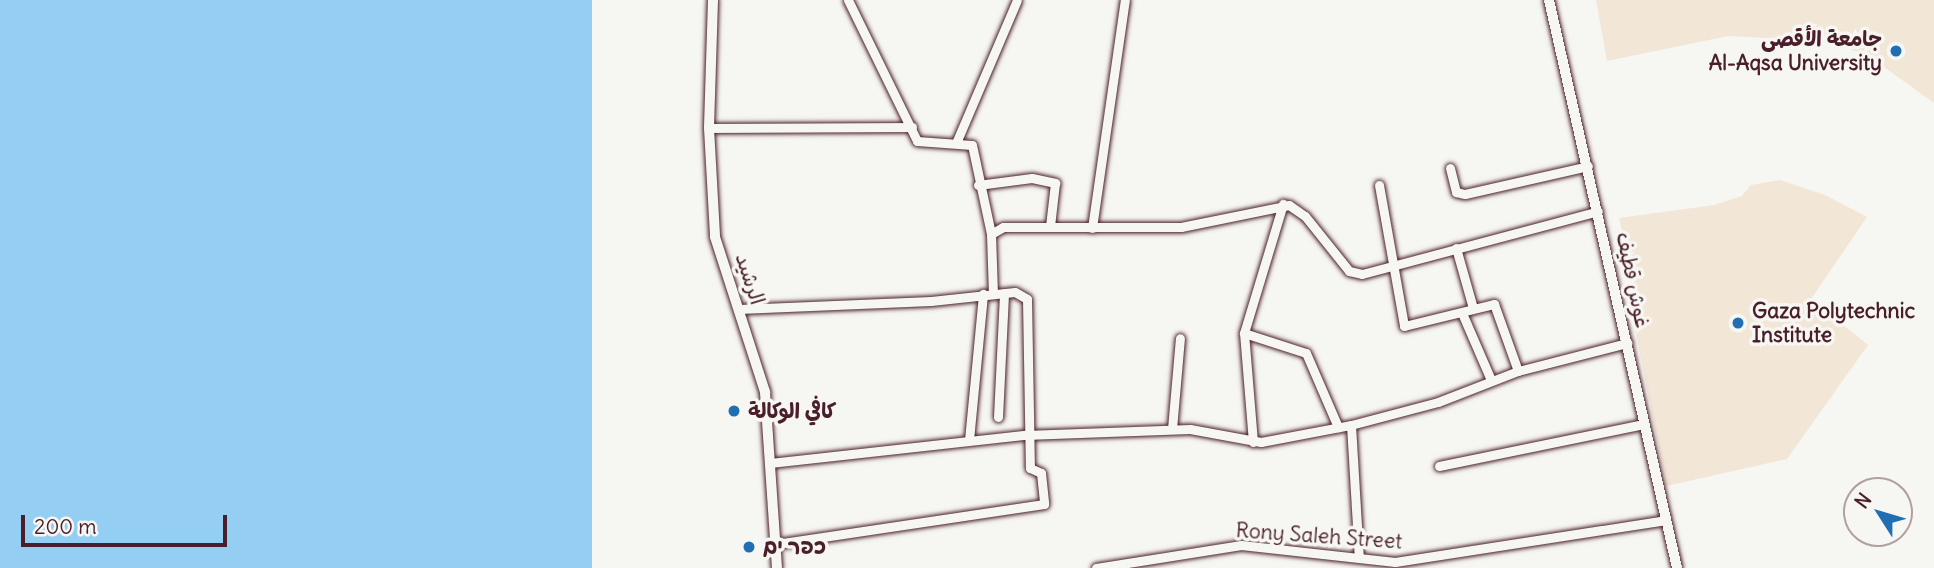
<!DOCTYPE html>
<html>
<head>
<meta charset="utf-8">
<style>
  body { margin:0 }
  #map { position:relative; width:1934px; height:568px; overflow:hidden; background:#f6f6f2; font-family:Delius,"Playpen Sans Arabic","Playpen Sans Hebrew",sans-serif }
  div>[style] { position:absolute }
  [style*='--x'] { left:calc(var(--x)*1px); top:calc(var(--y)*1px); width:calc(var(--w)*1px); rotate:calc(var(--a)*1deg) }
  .built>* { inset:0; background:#f2e6d7 }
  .water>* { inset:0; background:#94cef3; transform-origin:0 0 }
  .roads { filter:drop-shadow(0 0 2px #4a1f2b) drop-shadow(0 0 2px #4a1f2b) }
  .minor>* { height:9px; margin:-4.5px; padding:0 4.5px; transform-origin:4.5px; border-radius:4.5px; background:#f6f6f2 }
  .major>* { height:10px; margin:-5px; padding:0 5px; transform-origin:5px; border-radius:5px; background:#f6f6f2 }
  .dots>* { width:19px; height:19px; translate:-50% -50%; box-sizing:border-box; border:4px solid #f6f6f2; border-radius:50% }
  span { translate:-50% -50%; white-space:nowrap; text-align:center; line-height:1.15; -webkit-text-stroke:7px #f6f6f2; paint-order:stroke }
  .poi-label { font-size:21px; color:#4a1f2b; font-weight:700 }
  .right { translate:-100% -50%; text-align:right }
  .left { translate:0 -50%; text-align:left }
  .street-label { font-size:21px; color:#4a1f2b }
  .north { position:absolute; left:1843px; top:477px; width:70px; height:70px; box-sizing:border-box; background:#f6f6f2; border:2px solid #b1a0a2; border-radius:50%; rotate:307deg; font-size:19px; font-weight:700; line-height:28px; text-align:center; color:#4a1f2b }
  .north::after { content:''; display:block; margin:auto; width:24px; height:32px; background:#1f6fb2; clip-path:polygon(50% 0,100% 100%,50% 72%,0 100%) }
  .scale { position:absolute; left:21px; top:515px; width:206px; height:32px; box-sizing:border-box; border:4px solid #4a1f2b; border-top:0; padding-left:9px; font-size:21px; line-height:24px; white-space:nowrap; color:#4a1f2b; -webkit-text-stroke:5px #f6f6f2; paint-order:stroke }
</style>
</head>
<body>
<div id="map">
  <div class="built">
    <div style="clip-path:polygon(1596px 0,1934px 0,1934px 103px,1866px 54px,1819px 41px,1728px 36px,1607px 61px)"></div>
    <div style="clip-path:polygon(1780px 180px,1825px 195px,1867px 217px,1811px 299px,1868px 345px,1787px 459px,1666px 486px,1630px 302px,1638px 295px,1619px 218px,1714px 205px,1742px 196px,1751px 185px)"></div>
  </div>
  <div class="water">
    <div style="left:0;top:0;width:592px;height:568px"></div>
  </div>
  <div class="roads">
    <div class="minor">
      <div style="--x:848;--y:0;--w:157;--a:63.9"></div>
      <div style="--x:917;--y:141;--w:55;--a:4.2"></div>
      <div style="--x:972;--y:145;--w:91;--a:77.9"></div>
      <div style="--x:991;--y:234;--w:59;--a:88.1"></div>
      <div style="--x:709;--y:128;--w:203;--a:-0.3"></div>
      <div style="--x:956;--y:143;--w:155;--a:-66.9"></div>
      <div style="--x:1450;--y:168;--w:25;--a:76"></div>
      <div style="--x:1456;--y:192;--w:9;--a:13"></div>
      <div style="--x:1465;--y:194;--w:126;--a:-12.8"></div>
      <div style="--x:978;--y:185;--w:54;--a:-7.4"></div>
      <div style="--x:1032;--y:178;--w:24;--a:12"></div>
      <div style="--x:1055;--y:183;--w:43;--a:96.6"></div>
      <div style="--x:1379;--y:185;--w:143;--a:79.9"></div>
      <div style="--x:1404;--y:326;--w:93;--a:-13.7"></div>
      <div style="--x:1494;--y:304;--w:71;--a:70.3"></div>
      <div style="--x:1092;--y:228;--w:230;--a:-81.8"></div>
      <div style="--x:991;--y:234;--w:14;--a:-30"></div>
      <div style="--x:1003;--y:227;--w:178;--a:0"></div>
      <div style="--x:1181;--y:227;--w:110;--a:-11.5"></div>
      <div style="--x:1289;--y:205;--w:19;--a:35"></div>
      <div style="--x:1305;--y:216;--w:70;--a:51.3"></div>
      <div style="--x:1349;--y:271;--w:13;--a:13"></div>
      <div style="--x:1362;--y:274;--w:244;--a:-14.9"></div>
      <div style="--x:1456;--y:248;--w:62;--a:74.2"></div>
      <div style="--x:739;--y:309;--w:192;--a:-2.4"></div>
      <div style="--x:931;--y:301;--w:84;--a:-6.1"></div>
      <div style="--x:1015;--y:292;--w:14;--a:30"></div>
      <div style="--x:1027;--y:299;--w:169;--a:89"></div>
      <div style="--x:1030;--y:468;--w:12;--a:24"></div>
      <div style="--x:1041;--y:473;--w:31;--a:84"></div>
      <div style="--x:1044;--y:504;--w:271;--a:171.5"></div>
      <div style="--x:1462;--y:313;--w:73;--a:66.6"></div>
      <div style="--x:1244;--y:333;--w:65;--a:17.9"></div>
      <div style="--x:1306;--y:353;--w:81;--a:66.6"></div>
      <div style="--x:998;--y:417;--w:124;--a:-87.2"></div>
      <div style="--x:1351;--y:425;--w:133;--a:86.6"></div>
      <div style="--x:1172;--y:429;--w:91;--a:-85"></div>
      <div style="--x:969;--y:440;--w:147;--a:-84.5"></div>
      <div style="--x:1253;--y:442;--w:109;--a:-94.7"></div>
      <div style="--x:1244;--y:333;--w:135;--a:-73.2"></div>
      <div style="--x:770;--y:463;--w:257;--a:-6.3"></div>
      <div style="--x:1025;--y:435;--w:165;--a:-2.1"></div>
      <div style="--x:1190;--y:429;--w:72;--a:10.4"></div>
      <div style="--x:1261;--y:442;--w:92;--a:-10.7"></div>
      <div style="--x:1351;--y:425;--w:90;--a:-14.8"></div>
      <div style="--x:1438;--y:402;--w:86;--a:-21.2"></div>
      <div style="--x:1518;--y:371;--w:113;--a:-14.4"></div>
      <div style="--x:1439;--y:466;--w:209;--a:-11.6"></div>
      <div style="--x:1096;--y:568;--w:147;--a:-9"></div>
      <div style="--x:1241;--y:545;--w:155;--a:6.3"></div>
      <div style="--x:1395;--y:562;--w:273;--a:-8.8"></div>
    </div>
    <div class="major">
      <div style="--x:713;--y:0;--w:128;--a:91.8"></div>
      <div style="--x:709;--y:128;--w:109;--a:86.8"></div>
      <div style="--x:715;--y:237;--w:163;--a:72.1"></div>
      <div style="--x:765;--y:392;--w:176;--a:86.1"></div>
      <div style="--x:1549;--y:0;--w:582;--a:77.3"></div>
    </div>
  </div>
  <div class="dots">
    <div style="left:1896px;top:51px;background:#1f6fb2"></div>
    <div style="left:1738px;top:323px;background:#1f6fb2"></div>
    <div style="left:734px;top:411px;background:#1f6fb2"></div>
    <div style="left:749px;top:547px;background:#1f6fb2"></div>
  </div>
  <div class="poi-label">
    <span class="right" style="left:1882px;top:51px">جامعة الأقصى<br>Al-Aqsa University</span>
    <span class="left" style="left:1752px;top:323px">Gaza Polytechnic<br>Institute</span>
    <span class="left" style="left:748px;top:411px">كافي الوكالة</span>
    <span class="left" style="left:763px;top:547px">כפר ים</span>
  </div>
  <div class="street-label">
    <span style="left:750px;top:279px;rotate:72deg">الرشيد</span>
    <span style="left:1633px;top:280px;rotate:78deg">غوش قطيف</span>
    <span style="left:1319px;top:536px;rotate:4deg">Rony Saleh Street</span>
  </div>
  <div class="north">N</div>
  <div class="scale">200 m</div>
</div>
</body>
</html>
